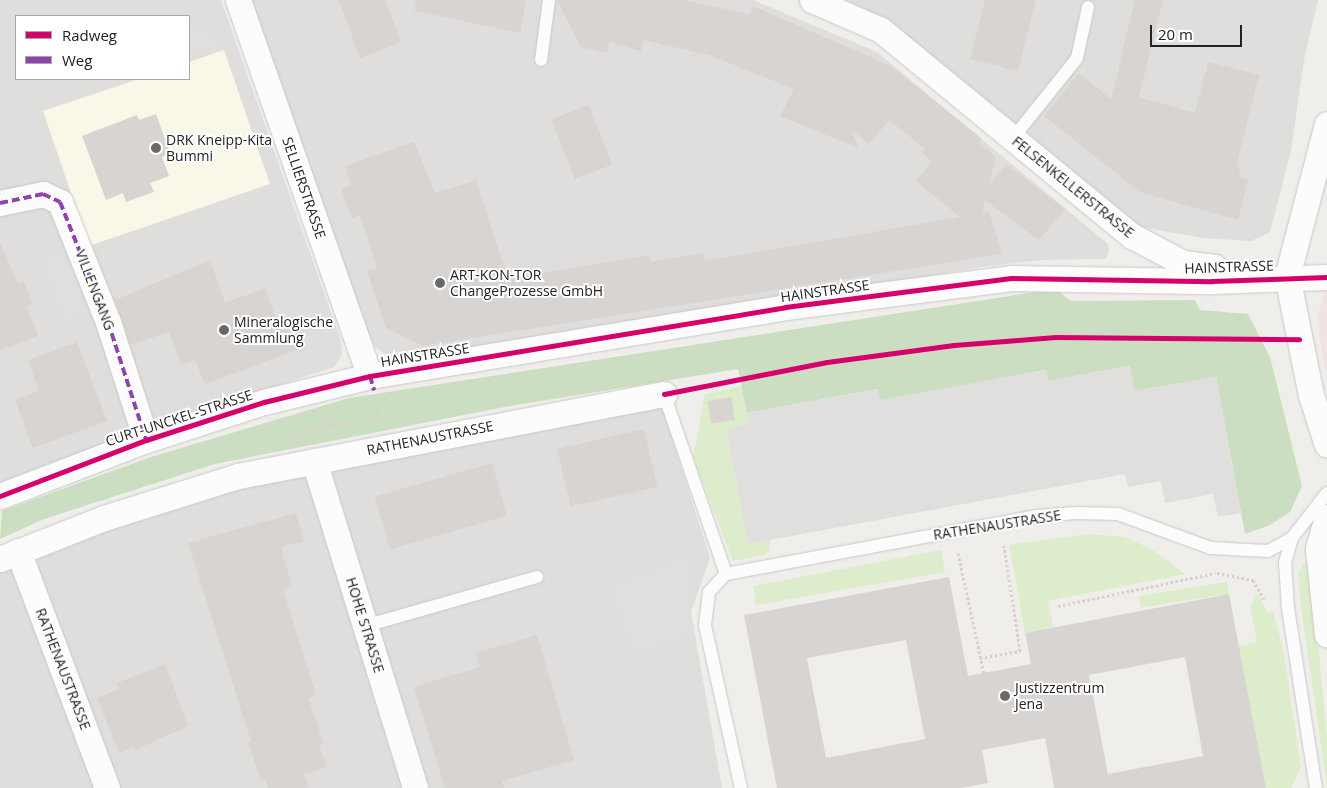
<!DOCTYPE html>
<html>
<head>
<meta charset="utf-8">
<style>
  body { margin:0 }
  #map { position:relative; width:1327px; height:788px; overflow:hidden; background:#f0eeeb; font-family:"Open Sans",sans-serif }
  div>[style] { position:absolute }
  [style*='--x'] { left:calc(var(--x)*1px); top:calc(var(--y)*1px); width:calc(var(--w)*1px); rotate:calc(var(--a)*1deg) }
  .residential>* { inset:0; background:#dfdedc }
  .commercial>* { inset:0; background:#f1e3e1 }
  .education>* { inset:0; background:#f8f7e8 }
  .grass>* { inset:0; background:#ddeccb; transform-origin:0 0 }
  .forest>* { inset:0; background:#cbdec1 }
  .parking>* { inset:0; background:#e0dfde; transform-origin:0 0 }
  .building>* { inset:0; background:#d7d4d2; transform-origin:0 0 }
  .path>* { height:3px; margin-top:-1.5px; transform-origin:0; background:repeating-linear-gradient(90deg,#dccecd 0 2.5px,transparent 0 5px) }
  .roads { filter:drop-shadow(0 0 1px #c9c8c7) drop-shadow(0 0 1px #c9c8c7) }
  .service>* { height:12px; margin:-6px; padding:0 6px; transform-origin:6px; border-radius:6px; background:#fdfcfc }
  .minor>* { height:25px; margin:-12.5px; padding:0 12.5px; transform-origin:12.5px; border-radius:12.5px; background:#fdfcfc }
  .quiet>* { height:4px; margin-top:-2px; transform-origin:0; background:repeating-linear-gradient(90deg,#8e44ad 0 8px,transparent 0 12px) }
  .cycleway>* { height:5px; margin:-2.5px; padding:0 2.5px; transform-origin:2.5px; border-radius:2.5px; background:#d6006c }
  .dots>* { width:14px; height:14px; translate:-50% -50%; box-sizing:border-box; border:2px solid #fff; border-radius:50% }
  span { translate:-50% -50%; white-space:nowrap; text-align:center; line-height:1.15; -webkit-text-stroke:4px #fff; paint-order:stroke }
  .poi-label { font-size:14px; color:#222 }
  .left { translate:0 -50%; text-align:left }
  .street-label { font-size:14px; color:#222 }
  .legend { position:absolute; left:15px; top:15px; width:175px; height:65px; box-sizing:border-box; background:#fff; border:1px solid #a7a7a7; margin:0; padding:6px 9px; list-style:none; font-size:15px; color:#222 }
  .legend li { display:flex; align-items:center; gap:10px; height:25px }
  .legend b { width:25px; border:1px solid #a7a7a7 }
  .scale { position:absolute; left:1150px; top:25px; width:92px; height:22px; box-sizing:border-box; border:2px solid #222; border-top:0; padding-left:6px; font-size:15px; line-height:18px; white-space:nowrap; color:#222; -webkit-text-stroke:4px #fff; paint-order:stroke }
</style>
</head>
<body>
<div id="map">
  <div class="residential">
    <div style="clip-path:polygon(evenodd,0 0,221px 0,341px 341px,342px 355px,334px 367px,115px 439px,0 485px,0 0,16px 16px,189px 16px,189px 79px,16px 79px,16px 16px)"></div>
    <div style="clip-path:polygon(251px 0,753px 0,877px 52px,1108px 244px,1109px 251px,1106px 259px,1041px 260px,982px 267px,637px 326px,423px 358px,389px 359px,374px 345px,367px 332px)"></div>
    <div style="clip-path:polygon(843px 0,1318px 0,1304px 60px,1291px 151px,1270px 232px,1251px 241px,1203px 238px,1140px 227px,897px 28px)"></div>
    <div style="clip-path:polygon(659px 398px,710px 558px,691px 612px,722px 788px,0 788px,0 571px,59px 544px,265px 478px)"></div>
  </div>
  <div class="commercial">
    <div style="clip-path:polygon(1327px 285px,1327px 369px,1324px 370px,1317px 317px)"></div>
  </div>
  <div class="education">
    <div style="clip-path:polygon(224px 50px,270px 184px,89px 246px,43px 111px,139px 79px,189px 79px,189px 62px)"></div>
  </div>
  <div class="grass">
    <div style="clip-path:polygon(742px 386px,750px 424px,726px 429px,748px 544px,770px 540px,770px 550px,764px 555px,733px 561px,693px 457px,705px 394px)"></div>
    <div style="clip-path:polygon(1089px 534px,1125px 537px,1153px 550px,1185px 574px,1048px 601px,1053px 627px,1025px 633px,1009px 545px)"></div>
    <div style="clip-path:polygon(941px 550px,945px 572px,756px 605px,753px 586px)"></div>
    <div style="clip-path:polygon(1310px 557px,1327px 737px,1327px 787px,1300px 601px,1298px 572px)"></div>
    <div style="left:1227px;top:582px;width:12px;height:89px;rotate:81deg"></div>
    <div style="clip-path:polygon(1258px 593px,1267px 613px,1273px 611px,1284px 653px,1301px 767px,1291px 788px,1266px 788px,1239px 646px,1257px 642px,1250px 607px)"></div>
  </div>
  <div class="forest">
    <div style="clip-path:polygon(1055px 289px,1071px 301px,1195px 300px,1200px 310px,1248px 314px,1270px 357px,1302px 486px,1290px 512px,1270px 525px,1245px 534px,1216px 377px,1134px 391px,1129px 366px,1048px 381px,1045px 370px,880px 401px,877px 389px,747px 413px,738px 369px,510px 406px,215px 464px,44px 519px,0 539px,2px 511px,151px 457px,349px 398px)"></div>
  </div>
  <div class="parking">
    <div style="clip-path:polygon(210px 26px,215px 49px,189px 54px,189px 30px)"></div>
    <div style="left:68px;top:247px;width:69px;height:28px;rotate:71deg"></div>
    <div style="clip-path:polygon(1130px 366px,1135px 391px,1216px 377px,1241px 513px,1218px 517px,1213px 494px,1165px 503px,1161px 481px,1128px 487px,1125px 474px,748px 544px,726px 429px,749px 424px,747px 413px,878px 389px,880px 400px,1046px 370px,1048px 381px)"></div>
    <div style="clip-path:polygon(684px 557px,694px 582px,688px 611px,693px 634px,635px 654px,611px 589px)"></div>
  </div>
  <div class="building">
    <div style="clip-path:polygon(339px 0,385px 0,401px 42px,360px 58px)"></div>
    <div style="clip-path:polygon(416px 0,526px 0,520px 33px,415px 11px)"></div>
    <div style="clip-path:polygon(557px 0,683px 0,750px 14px,753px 6px,891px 66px,982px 139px,979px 143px,996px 157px,989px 185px,1006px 164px,1065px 209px,1039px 240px,985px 200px,982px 213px,989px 212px,1002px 254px,422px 346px,386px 328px,367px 271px,377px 268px,360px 215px,352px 218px,341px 189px,351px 186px,345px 166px,414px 142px,435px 193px,476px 180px,508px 279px,649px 255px,651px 262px,703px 253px,705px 261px,960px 217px,916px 181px,932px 161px,922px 153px,925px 149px,889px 120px,869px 144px,852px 130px,858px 148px,780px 116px,794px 89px,712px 56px,644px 40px,641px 51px,609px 42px,607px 53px,581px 47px)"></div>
    <div style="clip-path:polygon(985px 0,1036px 0,1018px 71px,970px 59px)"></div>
    <div style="clip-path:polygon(1135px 0,1163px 0,1139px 97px,1195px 113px,1208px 62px,1259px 75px,1236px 167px,1241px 169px,1238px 177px,1248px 180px,1238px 220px,1140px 192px,1044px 116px,1079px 73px,1111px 99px)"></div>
    <div style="left:589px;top:105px;width:64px;height:40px;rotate:69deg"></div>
    <div style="clip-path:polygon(156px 114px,170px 153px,162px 157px,169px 176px,150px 183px,154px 192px,126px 202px,123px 193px,106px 200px,82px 136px,137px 115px,139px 120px)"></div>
    <div style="clip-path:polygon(0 242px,18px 284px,24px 282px,32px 304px,27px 307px,38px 336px,0 350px)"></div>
    <div style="clip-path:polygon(210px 260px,225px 303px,265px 288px,276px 318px,284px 315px,297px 350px,205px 384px,195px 360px,181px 365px,169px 332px,130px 345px,115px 300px)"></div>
    <div style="clip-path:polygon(77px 342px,107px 421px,33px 448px,15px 400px,39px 391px,28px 360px)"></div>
    <div style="left:731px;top:397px;width:23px;height:24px;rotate:80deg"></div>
    <div style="left:644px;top:429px;width:59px;height:89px;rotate:77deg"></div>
    <div style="left:492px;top:463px;width:55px;height:122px;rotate:74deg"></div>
    <div style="clip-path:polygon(296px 513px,304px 541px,281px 547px,292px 587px,283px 589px,316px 695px,308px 698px,324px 744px,319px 745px,327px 767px,304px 774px,309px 788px,268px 788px,265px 779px,261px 781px,248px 742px,251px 741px,188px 543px)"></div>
    <div style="clip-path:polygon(evenodd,949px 577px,968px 676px,1031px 664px,1025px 633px,1229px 594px,1266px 788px,1054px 788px,1045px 738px,982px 750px,988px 783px,961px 788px,777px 788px,744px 615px,949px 577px,906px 640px,925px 739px,826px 758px,807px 658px,906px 640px,949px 577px,1185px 657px,1203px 756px,1108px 774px,1089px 675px,1185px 657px)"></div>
    <div style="clip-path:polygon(537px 635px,574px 760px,502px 781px,504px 788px,445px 788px,414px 687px,480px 667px,476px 653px)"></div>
    <div style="clip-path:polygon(165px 664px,188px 726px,135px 750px,134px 747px,119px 753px,97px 698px,119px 689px,117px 683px)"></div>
  </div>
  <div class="path">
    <div style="--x:376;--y:403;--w:14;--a:82"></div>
    <div style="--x:290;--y:439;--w:6;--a:-99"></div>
    <div style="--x:289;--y:433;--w:104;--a:-10"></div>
    <div style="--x:958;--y:553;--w:123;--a:77.8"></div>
    <div style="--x:1217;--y:573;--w:37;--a:11"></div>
    <div style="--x:1253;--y:580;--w:22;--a:60"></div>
    <div style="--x:1058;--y:606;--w:161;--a:-11.8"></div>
    <div style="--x:980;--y:658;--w:41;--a:-9.9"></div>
    <div style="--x:1020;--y:651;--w:107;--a:-98.6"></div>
  </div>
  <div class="roads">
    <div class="service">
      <div style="--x:541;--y:60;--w:61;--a:-82.4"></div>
      <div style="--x:1013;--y:138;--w:102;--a:-51.3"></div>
      <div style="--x:1077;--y:58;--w:52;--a:-77.8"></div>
      <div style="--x:664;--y:394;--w:190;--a:71"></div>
      <div style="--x:1292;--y:538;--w:25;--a:106"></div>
      <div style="--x:1285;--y:562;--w:46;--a:86.3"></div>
      <div style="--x:1288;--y:608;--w:182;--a:81.2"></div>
      <div style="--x:365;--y:626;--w:179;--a:-15.9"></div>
      <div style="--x:741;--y:788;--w:167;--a:-102.5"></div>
      <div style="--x:705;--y:625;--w:33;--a:-83"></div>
      <div style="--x:709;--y:592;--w:25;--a:-47"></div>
      <div style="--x:726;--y:574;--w:315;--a:-10.6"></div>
      <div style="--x:1036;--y:516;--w:41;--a:-4.2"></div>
      <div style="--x:1077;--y:513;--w:41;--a:1.4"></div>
      <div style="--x:1118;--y:514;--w:99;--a:20.1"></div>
      <div style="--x:1211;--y:548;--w:57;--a:3"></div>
      <div style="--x:1268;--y:551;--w:27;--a:-28"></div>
      <div style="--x:1292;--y:538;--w:57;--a:-52.1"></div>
    </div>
    <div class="minor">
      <div style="--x:238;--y:0;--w:398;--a:70.7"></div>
      <div style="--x:812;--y:0;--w:75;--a:23.5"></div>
      <div style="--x:881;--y:30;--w:325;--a:39.4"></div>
      <div style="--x:1132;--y:236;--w:58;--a:27.9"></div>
      <div style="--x:1183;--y:263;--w:32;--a:7"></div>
      <div style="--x:1327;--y:124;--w:157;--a:104.7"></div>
      <div style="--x:1287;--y:276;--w:121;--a:78.6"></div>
      <div style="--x:1311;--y:395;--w:52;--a:72.3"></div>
      <div style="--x:0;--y:203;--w:44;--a:-11.8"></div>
      <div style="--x:43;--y:194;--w:19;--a:25"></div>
      <div style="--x:60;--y:202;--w:129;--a:68.2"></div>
      <div style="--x:108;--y:322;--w:124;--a:72.1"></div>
      <div style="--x:314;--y:461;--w:342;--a:72.8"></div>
      <div style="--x:0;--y:496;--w:156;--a:-21"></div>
      <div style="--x:146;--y:440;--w:124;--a:-17.9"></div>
      <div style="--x:264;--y:402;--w:109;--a:-13.8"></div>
      <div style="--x:370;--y:376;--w:421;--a:-9.4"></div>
      <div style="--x:785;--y:307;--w:228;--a:-7.3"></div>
      <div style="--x:1011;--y:278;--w:201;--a:0.9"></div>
      <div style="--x:1212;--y:281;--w:115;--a:-2"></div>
      <div style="--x:1327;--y:517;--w:33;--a:106"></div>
      <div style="--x:1318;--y:549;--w:86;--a:84"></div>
      <div style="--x:18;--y:551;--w:253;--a:69.4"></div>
      <div style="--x:0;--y:559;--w:112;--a:-21.5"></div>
      <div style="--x:104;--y:518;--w:140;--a:-17.4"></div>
      <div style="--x:238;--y:476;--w:434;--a:-10.9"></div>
    </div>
  </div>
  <div class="quiet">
    <div style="--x:0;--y:203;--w:44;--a:-11.8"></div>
    <div style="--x:43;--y:194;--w:19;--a:25"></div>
    <div style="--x:60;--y:202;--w:129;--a:68.2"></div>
    <div style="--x:108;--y:322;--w:124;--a:72.1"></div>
    <div style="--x:370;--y:376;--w:15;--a:74"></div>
  </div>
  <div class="cycleway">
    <div style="--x:664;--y:394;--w:166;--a:-11.1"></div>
    <div style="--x:827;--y:362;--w:128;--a:-7.6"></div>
    <div style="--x:954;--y:345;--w:102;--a:-4.5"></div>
    <div style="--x:1056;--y:337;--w:243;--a:0.5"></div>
    <div style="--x:0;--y:496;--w:156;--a:-21"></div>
    <div style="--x:146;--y:440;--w:124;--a:-17.9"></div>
    <div style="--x:264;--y:402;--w:109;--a:-13.8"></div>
    <div style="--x:370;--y:376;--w:421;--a:-9.4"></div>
    <div style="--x:785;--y:307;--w:228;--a:-7.3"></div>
    <div style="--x:1011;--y:278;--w:201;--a:0.9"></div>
    <div style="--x:1212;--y:281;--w:115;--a:-2"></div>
  </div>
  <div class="dots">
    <div style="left:156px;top:148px;background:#6a6968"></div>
    <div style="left:440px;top:283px;background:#6a6968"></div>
    <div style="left:224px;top:330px;background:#6a6968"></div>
    <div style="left:1005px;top:696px;background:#6a6968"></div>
  </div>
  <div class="poi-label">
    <span class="left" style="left:166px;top:148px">DRK Kneipp-Kita<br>Bummi</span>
    <span class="left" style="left:450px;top:283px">ART-KON-TOR<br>ChangeProzesse GmbH</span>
    <span class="left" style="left:234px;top:330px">Mineralogische<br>Sammlung</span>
    <span class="left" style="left:1015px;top:696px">Justizzentrum<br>Jena</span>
  </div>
  <div class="street-label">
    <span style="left:1073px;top:187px;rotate:39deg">FELSENKELLERSTRASSE</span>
    <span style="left:304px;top:188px;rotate:71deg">SELLIERSTRASSE</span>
    <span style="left:1229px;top:267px;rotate:-2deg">HAINSTRASSE</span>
    <span style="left:95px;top:290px;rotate:69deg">VILLENGANG</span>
    <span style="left:825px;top:291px;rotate:-8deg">HAINSTRASSE</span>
    <span style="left:425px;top:355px;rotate:-9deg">HAINSTRASSE</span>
    <span style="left:179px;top:418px;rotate:-18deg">CURT-UNCKEL-STRASSE</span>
    <span style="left:430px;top:438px;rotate:-11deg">RATHENAUSTRASSE</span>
    <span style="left:997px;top:525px;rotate:-9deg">RATHENAUSTRASSE</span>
    <span style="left:365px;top:625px;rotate:73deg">HOHE STRASSE</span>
    <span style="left:63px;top:669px;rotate:69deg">RATHENAUSTRASSE</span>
  </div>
  <ul class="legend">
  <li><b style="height:6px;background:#d6006c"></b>Radweg</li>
  <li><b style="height:6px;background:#8e44ad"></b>Weg</li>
  </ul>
  <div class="scale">20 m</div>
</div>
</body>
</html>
